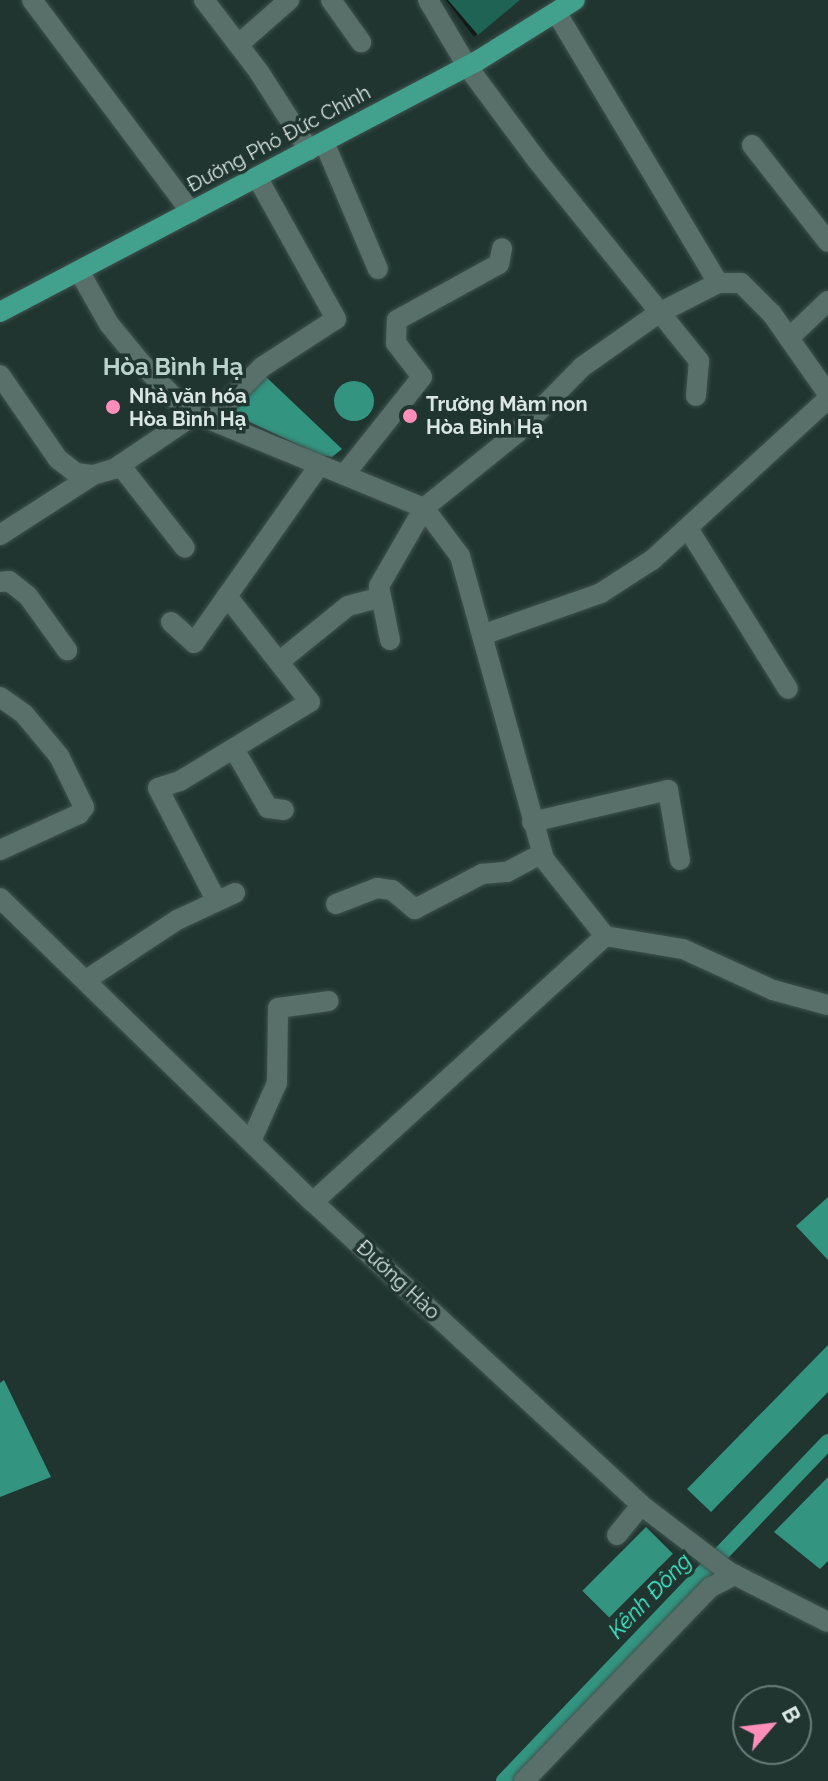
<!DOCTYPE html>
<html>
<head>
<meta charset="utf-8">
<style>
  body { margin:0 }
  #map { position:relative; width:828px; height:1781px; overflow:hidden; background:#203530; font-family:Raleway,sans-serif }
  div>[style] { position:absolute }
  [style*='--x'] { left:calc(var(--x)*1px); top:calc(var(--y)*1px); width:calc(var(--w)*1px); rotate:calc(var(--a)*1deg) }
  .water>* { inset:0; background:#339580; transform-origin:0 0 }
  .round { border-radius:50% }
  .shadow>* { inset:0; background:#0007 }
  .canal>* { height:16px; margin:-8px; padding:0 8px; transform-origin:8px; border-radius:8px; background:#339580 }
  .building>* { inset:0; background:#1e6354 }
  .roads { filter:drop-shadow(0 0 2px #3f514d) drop-shadow(0 0 2px #3f514d) }
  .minor>* { height:20px; margin:-10px; padding:0 10px; transform-origin:10px; border-radius:10px; background:#59706a }
  .major>* { height:20px; margin:-10px; padding:0 10px; transform-origin:10px; border-radius:10px; background:#42a18d }
  .dots>* { width:22px; height:22px; translate:-50% -50%; box-sizing:border-box; border:4px solid #203530; border-radius:50% }
  span { translate:-50% -50%; white-space:nowrap; text-align:center; line-height:1.15; -webkit-text-stroke:7px #203530; paint-order:stroke }
  .street-label { font-size:20px; color:#dae6e3 }
  .poi-label { font-size:20px; color:#dae6e3; font-weight:700 }
  .left { translate:0 -50%; text-align:left }
  .water-label { font-size:22px; color:#40f6d2; font-style:italic }
  .quarter-label { font-size:24px; color:#b9d2cb; font-weight:700 }
  .north { position:absolute; left:732px; top:1685px; width:80px; height:80px; box-sizing:border-box; background:#203530; border:2px solid #6a7c78; border-radius:50%; rotate:62deg; font-size:22px; font-weight:700; line-height:32px; text-align:center; color:#dae6e3 }
  .north::after { content:''; display:block; margin:auto; width:28px; height:36px; background:#ff8eba; clip-path:polygon(50% 0,100% 100%,50% 72%,0 100%) }
</style>
</head>
<body>
<div id="map">
  <div class="water">
    <div style="clip-path:polygon(263px 374px,342px 449px,332px 457px,320px 455px,226px 411px)"></div>
    <div class="round" style="left:334px;top:381px;width:40px;height:40px"></div>
    <div style="clip-path:polygon(828px 1197px,828px 1260px,796px 1226px)"></div>
    <div style="clip-path:polygon(828px 1345px,828px 1392px,711px 1512px,687px 1489px)"></div>
    <div style="clip-path:polygon(4px 1380px,51px 1477px,0 1497px,0 1383px)"></div>
    <div style="clip-path:polygon(828px 1477px,828px 1561px,820px 1569px,774px 1532px)"></div>
    <div style="left:646px;top:1527px;width:38px;height:90px;rotate:45deg"></div>
  </div>
  <div class="shadow">
    <div style="clip-path:polygon(446px 0,519px 0,474px 37px)"></div>
  </div>
  <div class="canal">
    <div style="--x:504;--y:1781;--w:469;--a:-46.3"></div>
  </div>
  <div class="building">
    <div style="clip-path:polygon(448px 0,520px 0,478px 35px)"></div>
  </div>
  <div class="roads">
    <div class="minor">
      <div style="--x:32;--y:0;--w:265;--a:53.1"></div>
      <div style="--x:204;--y:0;--w:91;--a:52.6"></div>
      <div style="--x:259;--y:72;--w:93;--a:57.3"></div>
      <div style="--x:331;--y:0;--w:52;--a:54.5"></div>
      <div style="--x:428;--y:0;--w:77;--a:59.4"></div>
      <div style="--x:467;--y:66;--w:116;--a:53.4"></div>
      <div style="--x:536;--y:159;--w:260;--a:51.1"></div>
      <div style="--x:699;--y:361;--w:35;--a:95"></div>
      <div style="--x:556;--y:12;--w:316;--a:59.1"></div>
      <div style="--x:239;--y:44;--w:67;--a:-41.3"></div>
      <div style="--x:324;--y:142;--w:138;--a:67"></div>
      <div style="--x:752;--y:145;--w:123;--a:51.9"></div>
      <div style="--x:79;--y:271;--w:61;--a:60.5"></div>
      <div style="--x:109;--y:324;--w:50;--a:50.6"></div>
      <div style="--x:141;--y:363;--w:65;--a:46.2"></div>
      <div style="--x:186;--y:410;--w:11;--a:22"></div>
      <div style="--x:789;--y:338;--w:54;--a:-43.5"></div>
      <div style="--x:0;--y:375;--w:102;--a:55.4"></div>
      <div style="--x:58;--y:459;--w:23;--a:38"></div>
      <div style="--x:76;--y:473;--w:17;--a:7"></div>
      <div style="--x:93;--y:475;--w:22;--a:-16"></div>
      <div style="--x:114;--y:469;--w:99;--a:-33.9"></div>
      <div style="--x:196;--y:414;--w:247;--a:22.4"></div>
      <div style="--x:424;--y:508;--w:60;--a:53.1"></div>
      <div style="--x:460;--y:556;--w:314;--a:74.5"></div>
      <div style="--x:544;--y:859;--w:98;--a:51.6"></div>
      <div style="--x:605;--y:936;--w:79;--a:9.5"></div>
      <div style="--x:683;--y:949;--w:99;--a:24.5"></div>
      <div style="--x:773;--y:990;--w:57;--a:15.3"></div>
      <div style="--x:213;--y:417;--w:70;--a:-45.6"></div>
      <div style="--x:262;--y:367;--w:88;--a:-33"></div>
      <div style="--x:336;--y:319;--w:162;--a:-119.1"></div>
      <div style="--x:120;--y:465;--w:105;--a:51.9"></div>
      <div style="--x:344;--y:475;--w:125;--a:-51.5"></div>
      <div style="--x:422;--y:377;--w:43;--a:-127.4"></div>
      <div style="--x:396;--y:343;--w:23;--a:-88"></div>
      <div style="--x:397;--y:320;--w:116;--a:-28.8"></div>
      <div style="--x:499;--y:264;--w:16;--a:-79"></div>
      <div style="--x:689;--y:530;--w:187;--a:58.1"></div>
      <div style="--x:0;--y:535;--w:111;--a:-32.8"></div>
      <div style="--x:0;--y:582;--w:9;--a:-6"></div>
      <div style="--x:9;--y:581;--w:24;--a:38"></div>
      <div style="--x:28;--y:596;--w:67;--a:54.2"></div>
      <div style="--x:171;--y:622;--w:31;--a:42"></div>
      <div style="--x:194;--y:643;--w:215;--a:-54.8"></div>
      <div style="--x:482;--y:635;--w:126;--a:-19.4"></div>
      <div style="--x:601;--y:593;--w:61;--a:-32.9"></div>
      <div style="--x:652;--y:560;--w:239;--a:-42.5"></div>
      <div style="--x:390;--y:640;--w:55;--a:-101.5"></div>
      <div style="--x:379;--y:586;--w:90;--a:-60"></div>
      <div style="--x:424;--y:508;--w:119;--a:-38.9"></div>
      <div style="--x:517;--y:433;--w:93;--a:-45.4"></div>
      <div style="--x:582;--y:367;--w:92;--a:-35.2"></div>
      <div style="--x:657;--y:314;--w:68;--a:-26.9"></div>
      <div style="--x:718;--y:283;--w:23;--a:0"></div>
      <div style="--x:741;--y:283;--w:44;--a:45"></div>
      <div style="--x:772;--y:314;--w:98;--a:55"></div>
      <div style="--x:280;--y:661;--w:87;--a:-39"></div>
      <div style="--x:348;--y:606;--w:31;--a:-15"></div>
      <div style="--x:0;--y:697;--w:29;--a:35"></div>
      <div style="--x:24;--y:714;--w:55;--a:50.2"></div>
      <div style="--x:59;--y:756;--w:57;--a:63.9"></div>
      <div style="--x:84;--y:807;--w:9;--a:126"></div>
      <div style="--x:79;--y:814;--w:87;--a:155.5"></div>
      <div style="--x:234;--y:749;--w:68;--a:60"></div>
      <div style="--x:268;--y:808;--w:16;--a:7"></div>
      <div style="--x:532;--y:822;--w:140;--a:-13.2"></div>
      <div style="--x:668;--y:790;--w:71;--a:80.3"></div>
      <div style="--x:0;--y:898;--w:436;--a:44.2"></div>
      <div style="--x:313;--y:1202;--w:447;--a:42.7"></div>
      <div style="--x:641;--y:1505;--w:111;--a:37.3"></div>
      <div style="--x:729;--y:1572;--w:111;--a:26.8"></div>
      <div style="--x:216;--y:900;--w:126;--a:-117.4"></div>
      <div style="--x:158;--y:788;--w:23;--a:-18"></div>
      <div style="--x:180;--y:781;--w:152;--a:-31.3"></div>
      <div style="--x:310;--y:702;--w:135;--a:-128.1"></div>
      <div style="--x:336;--y:904;--w:44;--a:-21.3"></div>
      <div style="--x:377;--y:888;--w:15;--a:8"></div>
      <div style="--x:392;--y:890;--w:30;--a:40"></div>
      <div style="--x:415;--y:909;--w:76;--a:-27.6"></div>
      <div style="--x:482;--y:874;--w:25;--a:-5"></div>
      <div style="--x:507;--y:872;--w:40;--a:-28"></div>
      <div style="--x:86;--y:980;--w:109;--a:-33.4"></div>
      <div style="--x:177;--y:920;--w:64;--a:-25"></div>
      <div style="--x:251;--y:1141;--w:64;--a:-65.9"></div>
      <div style="--x:277;--y:1083;--w:75;--a:-89.2"></div>
      <div style="--x:278;--y:1008;--w:51;--a:-7.8"></div>
      <div style="--x:313;--y:1202;--w:395;--a:-42.3"></div>
      <div style="--x:617;--y:1535;--w:38;--a:-51"></div>
      <div style="--x:524;--y:1781;--w:269;--a:-46.1"></div>
      <div style="--x:711;--y:1587;--w:27;--a:-27"></div>
    </div>
    <div class="major">
      <div style="--x:0;--y:312;--w:541;--a:-27.75"></div>
      <div style="--x:479;--y:60;--w:113;--a:-32"></div>
    </div>
  </div>
  <div class="dots">
    <div style="left:113px;top:407px;background:#ff8eba"></div>
    <div style="left:410px;top:416px;background:#ff8eba"></div>
  </div>
  <div class="street-label">
    <span style="left:279px;top:139px;rotate:-28deg">Đường Phó Đức Chính</span>
    <span style="left:398px;top:1280px;rotate:43deg">Đường Hào</span>
  </div>
  <div class="poi-label">
    <span class="left" style="left:129px;top:408px">Nhà văn hóa<br>Hòa Bình Hạ</span>
    <span class="left" style="left:426px;top:416px">Trường Màm non<br>Hòa Bình Hạ</span>
  </div>
  <div class="water-label">
    <span style="left:650px;top:1596px;rotate:-46deg">Kênh Đông</span>
  </div>
  <div class="quarter-label">
    <span style="left:173px;top:367px">Hòa Bình Hạ</span>
  </div>
  <div class="north">B</div>
</div>
</body>
</html>
